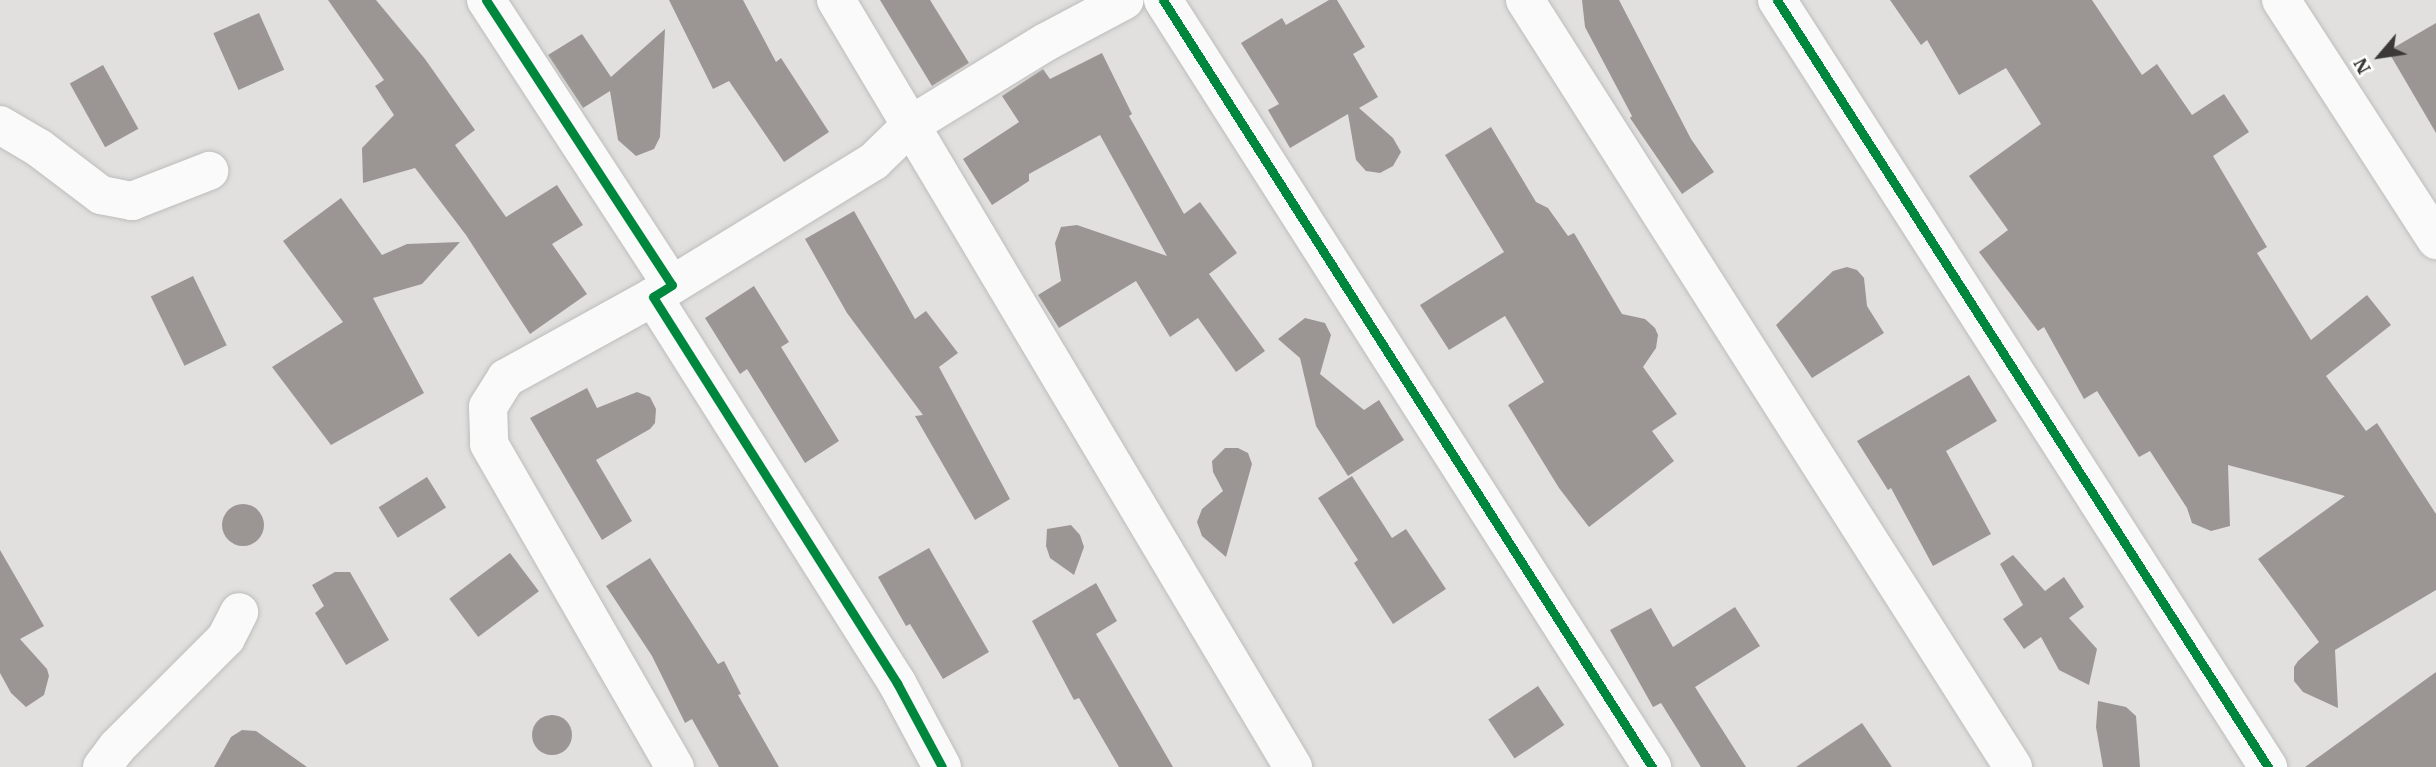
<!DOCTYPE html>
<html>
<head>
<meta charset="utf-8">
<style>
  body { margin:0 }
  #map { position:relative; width:2436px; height:767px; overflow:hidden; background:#e1e0df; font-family:"IBM Plex Serif",serif }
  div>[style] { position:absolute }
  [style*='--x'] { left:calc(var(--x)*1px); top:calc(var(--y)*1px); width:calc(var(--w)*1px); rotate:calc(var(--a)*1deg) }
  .building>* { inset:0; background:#9b9693; transform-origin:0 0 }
  .round { border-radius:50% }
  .roads { filter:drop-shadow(0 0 2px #bebdbc) drop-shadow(0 0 2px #bebdbc) }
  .minor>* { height:38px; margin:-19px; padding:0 19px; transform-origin:19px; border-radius:19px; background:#fafafa }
  .cycleway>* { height:9px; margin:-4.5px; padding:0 4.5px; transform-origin:4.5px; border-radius:4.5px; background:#00873e }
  span { translate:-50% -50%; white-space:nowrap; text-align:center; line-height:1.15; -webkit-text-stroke:7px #fff; paint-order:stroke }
  .north { position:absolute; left:2345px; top:21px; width:70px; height:70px; -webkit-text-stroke:5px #fff; paint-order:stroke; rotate:241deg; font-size:19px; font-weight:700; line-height:28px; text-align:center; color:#3a3938 }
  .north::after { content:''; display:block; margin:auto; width:24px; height:32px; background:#3a3938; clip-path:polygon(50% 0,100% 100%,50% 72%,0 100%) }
</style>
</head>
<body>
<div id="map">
  <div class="building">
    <div style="clip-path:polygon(328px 0,376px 0,425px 59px,475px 130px,455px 145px,506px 217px,557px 185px,583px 225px,552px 244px,587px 294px,530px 334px,466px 235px,415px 168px,363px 183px,362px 148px,394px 115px,375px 86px,384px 80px)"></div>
    <div style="clip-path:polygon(669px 0,743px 0,776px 62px,781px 58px,829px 132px,784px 162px,729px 81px,713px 89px)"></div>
    <div style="clip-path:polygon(880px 0,930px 0,969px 63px,932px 86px)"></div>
    <div style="clip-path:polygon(1329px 0,1337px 0,1365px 47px,1353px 54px,1378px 97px,1359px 108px,1393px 138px,1401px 152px,1393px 166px,1380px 173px,1366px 171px,1356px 160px,1348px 114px,1290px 148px,1268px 110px,1279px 104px,1241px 43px,1282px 18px,1286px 25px)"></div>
    <div style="clip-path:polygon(1582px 0,1619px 0,1691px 139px,1714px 172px,1682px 194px,1630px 118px,1632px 116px,1585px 27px)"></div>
    <div style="clip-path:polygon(1890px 0,2092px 0,2142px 75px,2157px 64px,2192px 115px,2224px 94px,2249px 132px,2213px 156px,2267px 247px,2257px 253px,2311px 340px,2367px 295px,2391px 325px,2326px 376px,2366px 431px,2377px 423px,2436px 514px,2436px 590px,2335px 650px,2338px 708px,2303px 692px,2294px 681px,2294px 667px,2298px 661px,2319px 642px,2258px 559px,2345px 496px,2228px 465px,2230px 526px,2211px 531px,2192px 523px,2187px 508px,2150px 451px,2139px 457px,2097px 391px,2084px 399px,2044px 327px,2038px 331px,1979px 252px,2008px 230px,1969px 176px,2041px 124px,2006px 68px,1959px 95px,1927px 40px,1921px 45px)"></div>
    <div style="left:259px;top:13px;width:62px;height:50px;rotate:66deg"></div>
    <div style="clip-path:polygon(2436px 23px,2436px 133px,2388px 51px)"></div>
    <div style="clip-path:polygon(665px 29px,660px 137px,654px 149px,636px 156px,618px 140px,610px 91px,583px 108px,548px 55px,582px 34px,611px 77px)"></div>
    <div style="clip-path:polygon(1102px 53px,1132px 114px,1129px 116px,1184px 214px,1200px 202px,1237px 253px,1209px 274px,1265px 351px,1236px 372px,1198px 318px,1170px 337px,1136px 281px,1059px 328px,1038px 295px,1061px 281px,1055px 243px,1061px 227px,1077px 225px,1167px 256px,1100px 135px,1029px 174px,1029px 181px,992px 205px,963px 159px,1019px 122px,1002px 96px,1043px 69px,1050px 79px)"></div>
    <div style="left:103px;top:65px;width:73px;height:38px;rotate:61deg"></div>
    <div style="clip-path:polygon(1491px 127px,1536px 202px,1548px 208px,1568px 236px,1574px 233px,1622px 314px,1645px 319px,1655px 328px,1658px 335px,1656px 348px,1643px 367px,1677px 414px,1652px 431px,1674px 461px,1589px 527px,1559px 488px,1508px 405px,1544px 382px,1505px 316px,1449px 350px,1420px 305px,1504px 252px,1445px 155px)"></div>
    <div style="clip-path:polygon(341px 198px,382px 255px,407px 244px,460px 242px,422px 284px,373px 298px,424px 393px,331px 445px,272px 367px,343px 322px,283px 241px)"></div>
    <div style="clip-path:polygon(854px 211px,915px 319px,926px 311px,958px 353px,939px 367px,1010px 499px,975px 520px,915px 416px,923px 415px,847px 313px,805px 239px)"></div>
    <div style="clip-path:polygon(1847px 267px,1857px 270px,1864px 278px,1867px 306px,1884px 333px,1812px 378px,1776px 325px,1833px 271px)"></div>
    <div style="left:193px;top:276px;width:77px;height:47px;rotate:64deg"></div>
    <div style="clip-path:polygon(754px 286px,789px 342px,781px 347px,839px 441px,805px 463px,747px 369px,740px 374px,705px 318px)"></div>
    <div style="clip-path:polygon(1305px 318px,1325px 323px,1331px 335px,1320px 374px,1364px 410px,1379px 400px,1404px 440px,1348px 476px,1316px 426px,1300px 358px,1278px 339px)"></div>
    <div style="clip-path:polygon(1969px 375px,1997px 421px,1946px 451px,1991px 534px,1933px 566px,1891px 488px,1888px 490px,1857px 441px)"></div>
    <div style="clip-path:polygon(587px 388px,597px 408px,637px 392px,650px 397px,656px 409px,655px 423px,650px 429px,596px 460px,632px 521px,602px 540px,530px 418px)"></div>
    <div style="clip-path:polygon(1225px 448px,1238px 448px,1248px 453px,1252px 464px,1226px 557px,1202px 536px,1197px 522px,1202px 509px,1223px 491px,1213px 472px,1212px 461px)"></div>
    <div style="clip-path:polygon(1352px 476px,1392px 538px,1406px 529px,1446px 589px,1393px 624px,1354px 563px,1358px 560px,1318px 498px)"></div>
    <div style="left:427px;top:477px;width:36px;height:57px;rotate:58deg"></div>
    <div class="round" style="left:222px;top:504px;width:42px;height:42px"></div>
    <div style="clip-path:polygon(1071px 525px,1080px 535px,1084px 547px,1074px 575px,1050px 558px,1046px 546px,1047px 529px)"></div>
    <div style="clip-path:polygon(929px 548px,989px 652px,943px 679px,910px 624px,906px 626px,878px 577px)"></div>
    <div style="clip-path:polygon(0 550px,44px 626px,20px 639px,47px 669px,49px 676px,44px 695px,26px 707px,11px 693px,0 673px)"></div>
    <div style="left:510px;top:553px;width:48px;height:76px;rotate:53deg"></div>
    <div style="clip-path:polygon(2013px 555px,2045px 591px,2064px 577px,2084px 607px,2069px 618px,2097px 649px,2089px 685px,2059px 670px,2041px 637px,2024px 649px,2003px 619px,2023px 605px,2000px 564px)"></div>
    <div style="clip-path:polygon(650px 558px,718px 664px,724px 661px,741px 694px,738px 695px,779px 767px,719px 767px,692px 719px,685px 723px,652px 656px,606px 586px)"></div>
    <div style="clip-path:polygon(335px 572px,350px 572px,389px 640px,346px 665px,315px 613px,324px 606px,312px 585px)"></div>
    <div style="clip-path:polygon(1096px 583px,1117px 621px,1096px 634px,1173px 767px,1119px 767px,1079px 698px,1074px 700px,1032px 621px)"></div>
    <div style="clip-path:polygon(1735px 607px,1760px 646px,1695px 687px,1746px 767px,1701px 767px,1661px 703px,1653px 707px,1610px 630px,1651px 608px,1673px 647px)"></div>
    <div style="clip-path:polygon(2436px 672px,2436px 767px,2305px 767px)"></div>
    <div style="left:1538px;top:686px;width:47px;height:60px;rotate:56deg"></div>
    <div style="clip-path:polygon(2098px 701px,2126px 707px,2136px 716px,2140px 767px,2103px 767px,2096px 727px)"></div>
    <div class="round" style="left:532px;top:715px;width:40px;height:40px"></div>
    <div style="clip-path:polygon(1862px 723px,1892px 767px,1796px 767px)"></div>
    <div style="clip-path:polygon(242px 730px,256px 731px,307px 767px,214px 767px,231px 737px)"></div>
  </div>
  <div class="roads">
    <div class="minor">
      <div style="--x:486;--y:0;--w:340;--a:56.9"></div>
      <div style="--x:672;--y:285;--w:22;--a:148"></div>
      <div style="--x:653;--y:297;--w:457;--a:57.7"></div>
      <div style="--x:897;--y:683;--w:95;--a:61.8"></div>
      <div style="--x:836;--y:0;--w:893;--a:59.21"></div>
      <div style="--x:1163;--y:0;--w:910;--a:57.48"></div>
      <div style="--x:1525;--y:0;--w:909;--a:57.53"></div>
      <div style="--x:1777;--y:0;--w:911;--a:57.37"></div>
      <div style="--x:2281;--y:0;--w:286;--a:57.1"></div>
      <div style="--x:0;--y:125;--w:45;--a:30.5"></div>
      <div style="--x:39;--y:148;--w:78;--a:37.2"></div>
      <div style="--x:101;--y:195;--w:32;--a:11"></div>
      <div style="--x:132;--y:201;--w:83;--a:-21.3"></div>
      <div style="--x:672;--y:285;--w:237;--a:-31.5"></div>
      <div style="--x:874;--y:161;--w:53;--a:-44.2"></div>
      <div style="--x:912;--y:124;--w:157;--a:-31.5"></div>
      <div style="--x:1046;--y:42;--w:89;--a:-28"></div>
      <div style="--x:653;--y:297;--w:168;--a:151.1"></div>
      <div style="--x:506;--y:378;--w:34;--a:122"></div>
      <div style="--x:488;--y:407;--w:37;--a:88"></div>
      <div style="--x:489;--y:444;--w:373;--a:60.1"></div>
      <div style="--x:102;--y:767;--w:25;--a:-53"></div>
      <div style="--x:117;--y:747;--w:154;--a:-45"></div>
      <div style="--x:226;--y:638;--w:29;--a:-63"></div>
    </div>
  </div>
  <div class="cycleway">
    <div style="--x:486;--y:0;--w:340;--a:56.9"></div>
    <div style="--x:672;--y:285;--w:22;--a:148"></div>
    <div style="--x:653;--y:297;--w:457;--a:57.7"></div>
    <div style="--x:897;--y:683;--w:95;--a:61.8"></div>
    <div style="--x:1163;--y:0;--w:910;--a:57.48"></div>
    <div style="--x:1777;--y:0;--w:911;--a:57.37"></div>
  </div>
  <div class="north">N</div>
</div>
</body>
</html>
